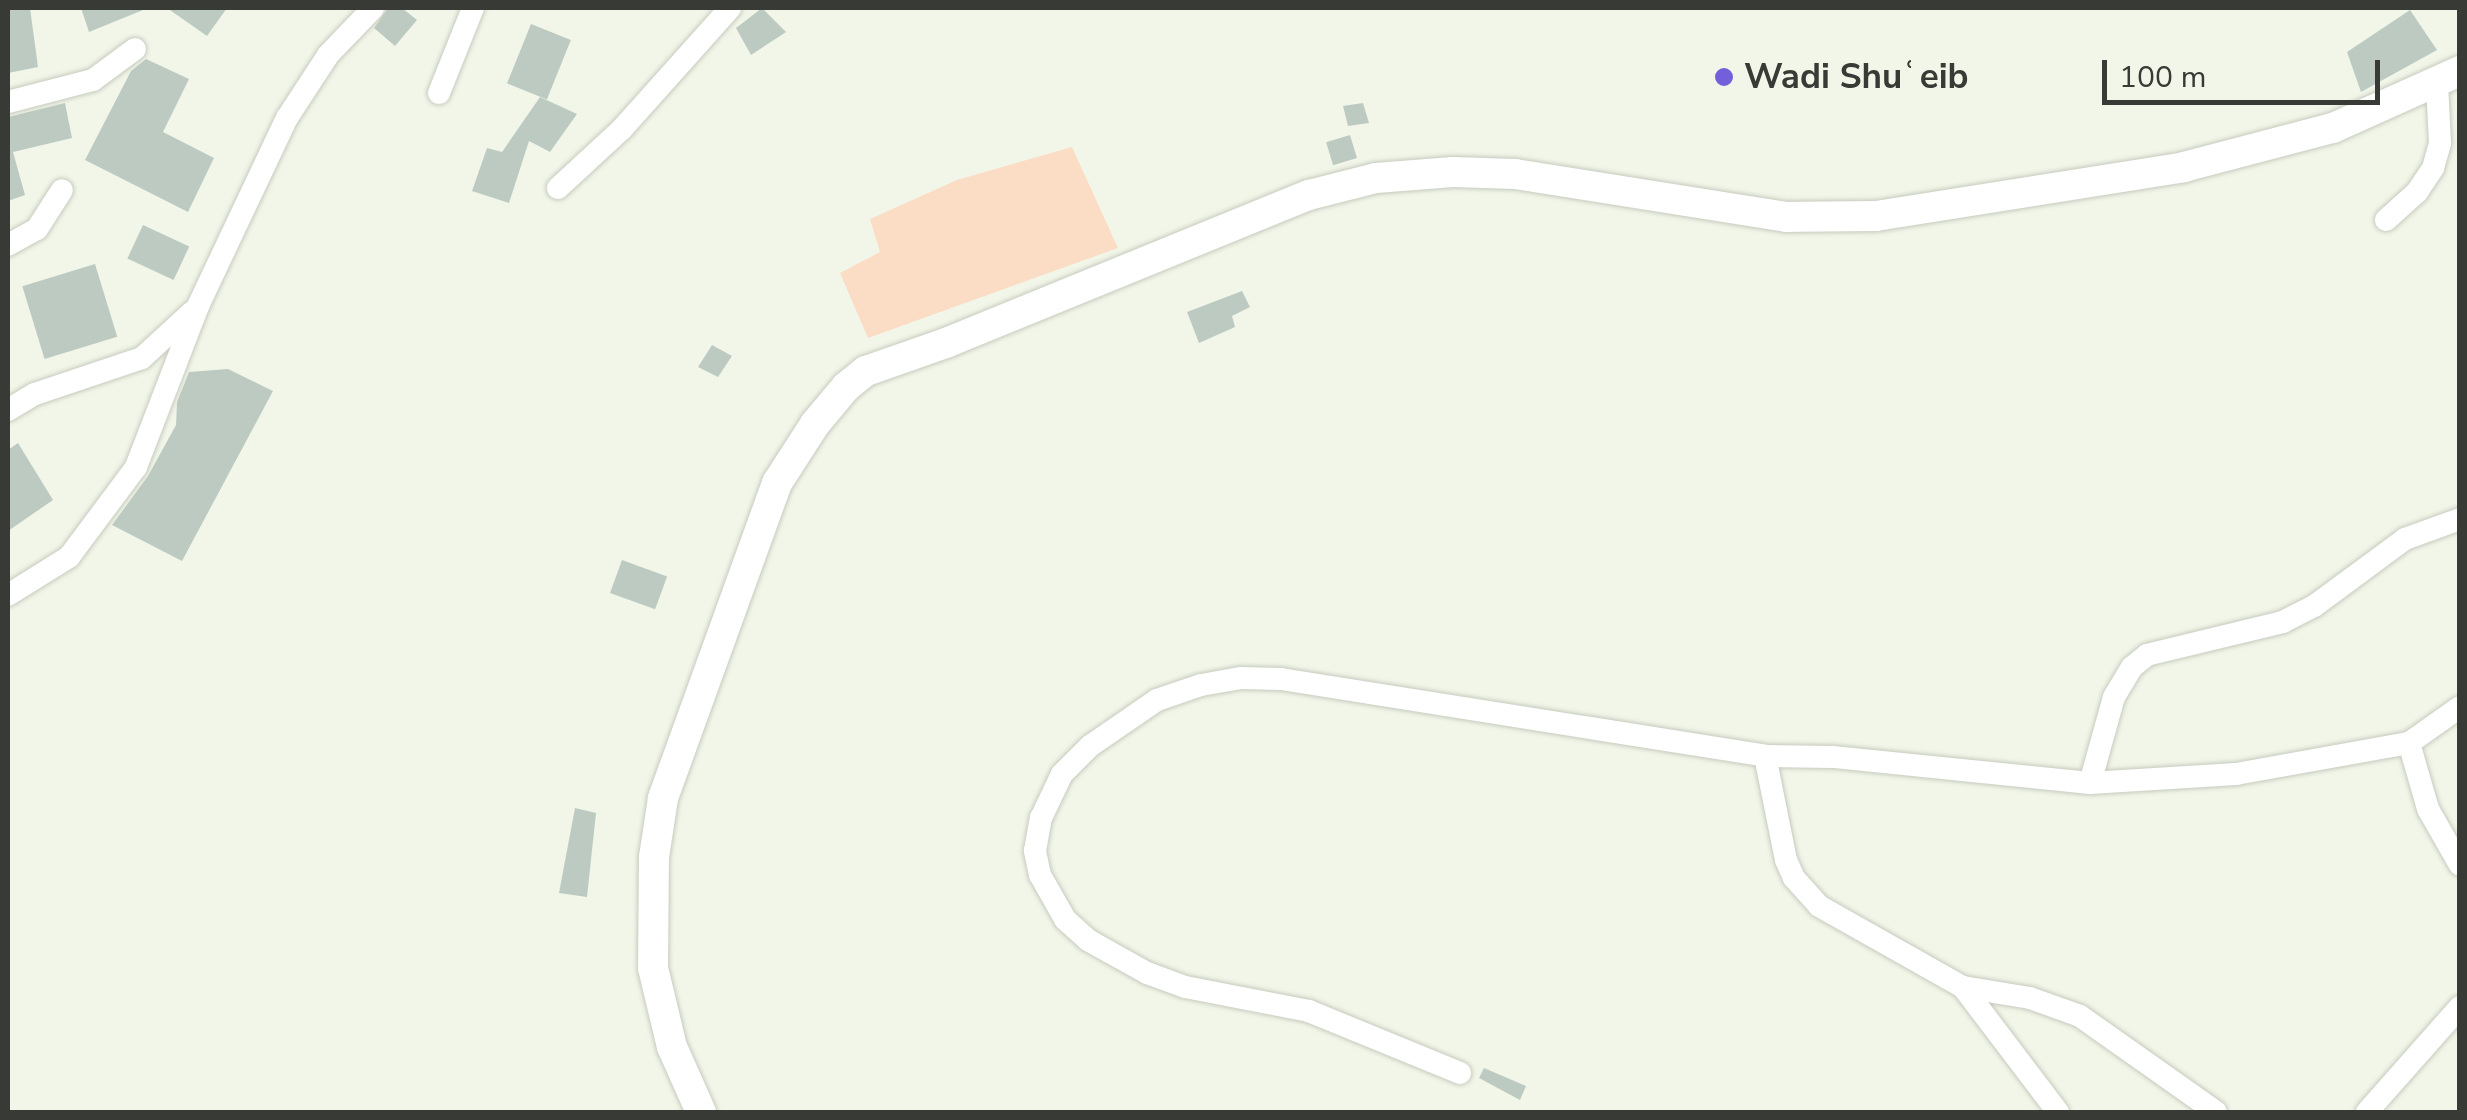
<!DOCTYPE html>
<html>
<head>
<meta charset="utf-8">
<style>
  body { margin:0 }
  #map { position:relative; width:2467px; height:1120px; overflow:hidden; background:#f1f6e9; font-family:"Nunito Sans",sans-serif }
  div>[style] { position:absolute }
  [style*='--x'] { left:calc(var(--x)*1px); top:calc(var(--y)*1px); width:calc(var(--w)*1px); rotate:calc(var(--a)*1deg) }
  .green>* { inset:0; background:#fbddc6 }
  .building>* { inset:0; background:#bdcac1; transform-origin:0 0 }
  .roads { filter:drop-shadow(0 0 2px #c6cbbe) drop-shadow(0 0 2px #c6cbbe) }
  .street>* { height:22px; margin:-11px; padding:0 11px; transform-origin:11px; border-radius:11px; background:#fff }
  .secondary>* { height:30px; margin:-15px; padding:0 15px; transform-origin:15px; border-radius:15px; background:#fff }
  .dots>* { width:28px; height:28px; translate:-50% -50%; box-sizing:border-box; border:5px solid #f1f6e9; border-radius:50% }
  span { translate:-50% -50%; white-space:nowrap; text-align:center; line-height:1.15; -webkit-text-stroke:8px #f1f6e9; paint-order:stroke }
  .poi-label { font-size:35px; color:#383a35; font-weight:700 }
  .left { translate:0 -50%; text-align:left }
  .frame { position:absolute; inset:0; border:10px solid #383a35; pointer-events:none }
  .scale { position:absolute; left:2102px; top:60px; width:278px; height:45px; box-sizing:border-box; border:5px solid #383a35; border-top:0; padding-left:12px; font-size:30px; line-height:35px; white-space:nowrap; color:#383a35; -webkit-text-stroke:8px #f1f6e9; paint-order:stroke }
</style>
</head>
<body>
<div id="map">
  <div class="green">
    <div style="clip-path:polygon(1072px 147px,1118px 248px,868px 338px,840px 273px,880px 252px,870px 219px,957px 180px)"></div>
  </div>
  <div class="building">
    <div style="clip-path:polygon(8px 8px,30px 8px,38px 67px,8px 73px)"></div>
    <div style="clip-path:polygon(81px 8px,148px 8px,89px 32px)"></div>
    <div style="clip-path:polygon(167px 8px,227px 8px,207px 36px)"></div>
    <div style="clip-path:polygon(388px 8px,402px 8px,417px 20px,395px 46px,374px 28px)"></div>
    <div style="clip-path:polygon(762px 8px,786px 32px,751px 55px,736px 28px)"></div>
    <div style="clip-path:polygon(2410px 10px,2437px 50px,2361px 92px,2347px 52px)"></div>
    <div style="left:531px;top:24px;width:43px;height:64px;rotate:22deg"></div>
    <div style="clip-path:polygon(146px 59px,189px 79px,163px 132px,214px 158px,188px 212px,85px 160px,131px 71px)"></div>
    <div style="clip-path:polygon(540px 97px,577px 114px,550px 152px,529px 141px,509px 203px,472px 191px,487px 148px,502px 152px)"></div>
    <div style="clip-path:polygon(65px 103px,72px 138px,13px 152px,25px 195px,8px 201px,8px 117px)"></div>
    <div style="clip-path:polygon(1363px 103px,1369px 123px,1348px 126px,1343px 106px)"></div>
    <div style="left:1350px;top:135px;width:24px;height:25px;rotate:73deg"></div>
    <div style="left:143px;top:225px;width:51px;height:37px;rotate:25deg"></div>
    <div style="left:95px;top:264px;width:76px;height:76px;rotate:73deg"></div>
    <div style="clip-path:polygon(1242px 291px,1250px 307px,1232px 316px,1235px 327px,1199px 343px,1187px 312px)"></div>
    <div style="clip-path:polygon(712px 345px,732px 356px,718px 377px,698px 367px)"></div>
    <div style="clip-path:polygon(228px 369px,273px 391px,182px 561px,112px 525px,148px 476px,176px 425px,177px 402px,189px 372px)"></div>
    <div style="clip-path:polygon(18px 443px,53px 500px,8px 531px,8px 450px)"></div>
    <div style="left:622px;top:560px;width:48px;height:35px;rotate:20deg"></div>
    <div style="clip-path:polygon(575px 808px,596px 813px,587px 897px,559px 893px)"></div>
    <div style="clip-path:polygon(1484px 1068px,1526px 1086px,1520px 1100px,1479px 1078px)"></div>
  </div>
  <div class="roads">
    <div class="street">
      <div style="--x:439;--y:93;--w:92;--a:-68.2"></div>
      <div style="--x:8;--y:102;--w:88;--a:-14.5"></div>
      <div style="--x:93;--y:80;--w:52;--a:-36.4"></div>
      <div style="--x:558;--y:188;--w:87;--a:-42.7"></div>
      <div style="--x:622;--y:129;--w:162;--a:-48.2"></div>
      <div style="--x:2386;--y:220;--w:42;--a:-42.1"></div>
      <div style="--x:2417;--y:192;--w:29;--a:-56"></div>
      <div style="--x:2433;--y:168;--w:26;--a:-74"></div>
      <div style="--x:2440;--y:143;--w:59;--a:-92.9"></div>
      <div style="--x:8;--y:245;--w:33;--a:-29"></div>
      <div style="--x:37;--y:229;--w:46;--a:-57.3"></div>
      <div style="--x:8;--y:410;--w:31;--a:-31"></div>
      <div style="--x:35;--y:394;--w:113;--a:-18.6"></div>
      <div style="--x:142;--y:358;--w:68;--a:-42.6"></div>
      <div style="--x:2460;--y:519;--w:59;--a:160"></div>
      <div style="--x:2405;--y:539;--w:113;--a:143.6"></div>
      <div style="--x:2314;--y:606;--w:35;--a:153"></div>
      <div style="--x:2283;--y:622;--w:140;--a:166.4"></div>
      <div style="--x:2147;--y:655;--w:19;--a:141"></div>
      <div style="--x:2132;--y:667;--w:35;--a:121"></div>
      <div style="--x:2114;--y:697;--w:89;--a:105.6"></div>
      <div style="--x:2090;--y:783;--w:146;--a:-3.5"></div>
      <div style="--x:2236;--y:774;--w:176;--a:-10.2"></div>
      <div style="--x:2409;--y:743;--w:69;--a:73.9"></div>
      <div style="--x:2428;--y:809;--w:64;--a:60.3"></div>
      <div style="--x:8;--y:595;--w:72;--a:-31.9"></div>
      <div style="--x:69;--y:557;--w:112;--a:-53.3"></div>
      <div style="--x:136;--y:467;--w:173;--a:-68.9"></div>
      <div style="--x:198;--y:306;--w:208;--a:-64.7"></div>
      <div style="--x:287;--y:118;--w:75;--a:-56.9"></div>
      <div style="--x:328;--y:55;--w:65;--a:-46.2"></div>
      <div style="--x:2409;--y:743;--w:62;--a:-35.2"></div>
      <div style="--x:2090;--y:783;--w:259;--a:-174.2"></div>
      <div style="--x:1832;--y:757;--w:67;--a:-179.1"></div>
      <div style="--x:1765;--y:756;--w:106;--a:78.6"></div>
      <div style="--x:1786;--y:860;--w:20;--a:66"></div>
      <div style="--x:1794;--y:878;--w:38;--a:48"></div>
      <div style="--x:1819;--y:906;--w:165;--a:29.4"></div>
      <div style="--x:1963;--y:987;--w:68;--a:9.3"></div>
      <div style="--x:2030;--y:998;--w:53;--a:19.8"></div>
      <div style="--x:2080;--y:1016;--w:166;--a:35.2"></div>
      <div style="--x:1963;--y:987;--w:157;--a:52.8"></div>
      <div style="--x:1460;--y:1073;--w:163;--a:-157.7"></div>
      <div style="--x:1309;--y:1011;--w:126;--a:-169"></div>
      <div style="--x:1185;--y:987;--w:40;--a:-159.8"></div>
      <div style="--x:1147;--y:973;--w:68;--a:-150.8"></div>
      <div style="--x:1088;--y:940;--w:31;--a:-138"></div>
      <div style="--x:1065;--y:919;--w:51;--a:-119.6"></div>
      <div style="--x:1040;--y:875;--w:25;--a:-102"></div>
      <div style="--x:1035;--y:851;--w:34;--a:-80"></div>
      <div style="--x:1041;--y:818;--w:49;--a:-64.5"></div>
      <div style="--x:1062;--y:774;--w:40;--a:-45"></div>
      <div style="--x:1090;--y:746;--w:81;--a:-34.5"></div>
      <div style="--x:1157;--y:700;--w:46;--a:-18.8"></div>
      <div style="--x:1201;--y:685;--w:41;--a:-9.9"></div>
      <div style="--x:1241;--y:678;--w:40;--a:1.4"></div>
      <div style="--x:1281;--y:679;--w:490;--a:9"></div>
      <div style="--x:2367;--y:1112;--w:140;--a:-48.5"></div>
    </div>
    <div class="secondary">
      <div style="--x:701;--y:1112;--w:71;--a:-114"></div>
      <div style="--x:672;--y:1047;--w:81;--a:-103.5"></div>
      <div style="--x:653;--y:968;--w:111;--a:-89.5"></div>
      <div style="--x:654;--y:857;--w:60;--a:-81.3"></div>
      <div style="--x:663;--y:798;--w:335;--a:-70.1"></div>
      <div style="--x:777;--y:483;--w:70;--a:-57.2"></div>
      <div style="--x:815;--y:424;--w:48;--a:-50"></div>
      <div style="--x:846;--y:387;--w:26;--a:-39"></div>
      <div style="--x:866;--y:371;--w:85;--a:-19.3"></div>
      <div style="--x:946;--y:343;--w:392;--a:-22.2"></div>
      <div style="--x:1309;--y:195;--w:69;--a:-14.2"></div>
      <div style="--x:1376;--y:178;--w:77;--a:-4.5"></div>
      <div style="--x:1453;--y:172;--w:62;--a:1.8"></div>
      <div style="--x:1515;--y:174;--w:275;--a:9"></div>
      <div style="--x:1787;--y:217;--w:89;--a:-0.6"></div>
      <div style="--x:1876;--y:216;--w:312;--a:-9"></div>
      <div style="--x:2184;--y:167;--w:154;--a:-14.7"></div>
      <div style="--x:2333;--y:128;--w:139;--a:-24.2"></div>
    </div>
  </div>
  <div class="dots">
    <div style="left:1724px;top:77px;background:#735fda"></div>
  </div>
  <div class="poi-label">
    <span class="left" style="left:1744px;top:77px">Wadi Shuʿeib</span>
  </div>
  <div class="frame"></div>
  <div class="scale">100 m</div>
</div>
</body>
</html>
